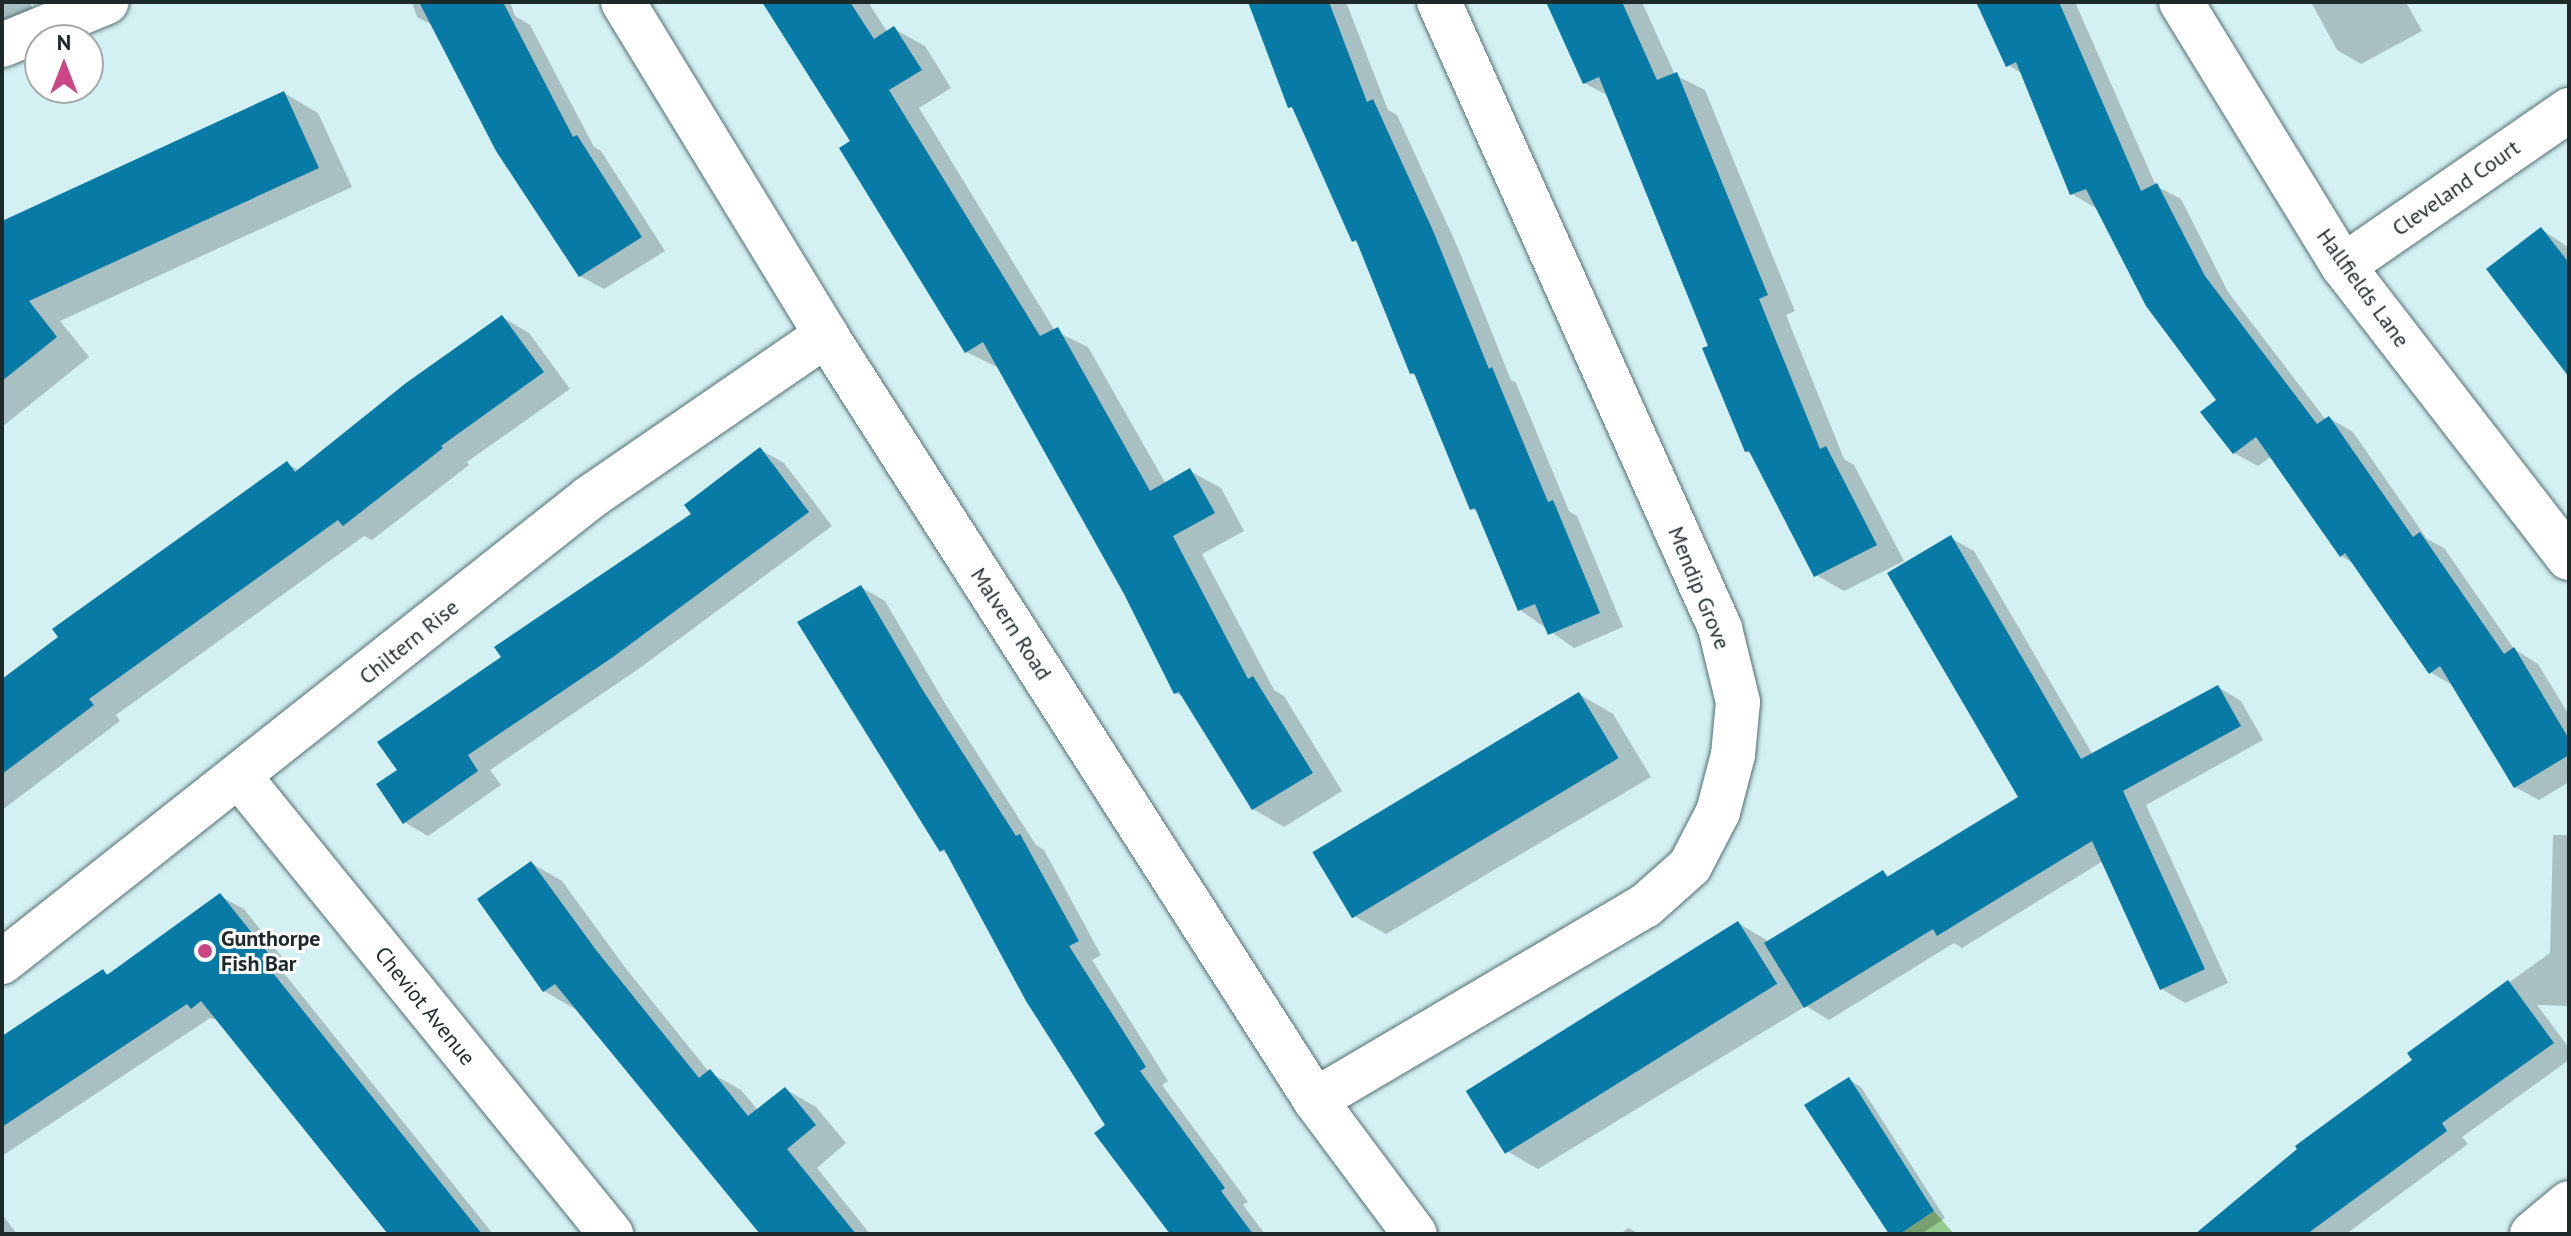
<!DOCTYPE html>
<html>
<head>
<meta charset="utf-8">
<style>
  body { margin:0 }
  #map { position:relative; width:2571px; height:1236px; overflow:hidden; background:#d3f0f2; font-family:"PT Sans",sans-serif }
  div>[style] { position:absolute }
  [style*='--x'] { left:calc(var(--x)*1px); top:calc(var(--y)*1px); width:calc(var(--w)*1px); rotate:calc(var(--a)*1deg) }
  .green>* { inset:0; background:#94ca8b }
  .shadow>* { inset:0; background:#0003 }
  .building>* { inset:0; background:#077aa6; transform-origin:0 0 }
  .roads { filter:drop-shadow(0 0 2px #536d6f) drop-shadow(0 0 2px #536d6f) }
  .street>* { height:44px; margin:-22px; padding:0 22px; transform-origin:22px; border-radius:22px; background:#fff }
  .dots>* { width:22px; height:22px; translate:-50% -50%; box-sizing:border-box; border:4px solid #fff; border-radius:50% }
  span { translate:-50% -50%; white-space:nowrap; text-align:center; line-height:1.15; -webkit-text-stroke:6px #fff; paint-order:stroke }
  .street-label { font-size:22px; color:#1e292a }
  .poi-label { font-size:22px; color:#1e292a; font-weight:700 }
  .left { translate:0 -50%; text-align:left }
  .frame { position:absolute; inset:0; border:4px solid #1e292a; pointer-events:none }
  .north { position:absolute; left:24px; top:24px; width:80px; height:80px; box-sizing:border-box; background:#fff; border:2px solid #a5a9aa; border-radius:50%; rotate:0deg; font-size:22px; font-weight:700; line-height:32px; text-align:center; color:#1e292a }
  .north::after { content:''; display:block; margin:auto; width:28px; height:36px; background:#cc4584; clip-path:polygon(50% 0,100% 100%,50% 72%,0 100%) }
</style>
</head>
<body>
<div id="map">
  <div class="green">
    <div style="clip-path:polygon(1934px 1211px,1954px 1234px,1900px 1234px)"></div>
  </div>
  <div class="shadow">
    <div style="clip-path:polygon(2px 2px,30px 2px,37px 19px,2px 35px)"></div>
    <div style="clip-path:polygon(412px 2px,510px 2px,515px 16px,530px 25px,594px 147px,601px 151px,665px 251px,604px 289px,580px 276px,434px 26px,417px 17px)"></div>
    <div style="clip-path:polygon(765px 2px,868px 2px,888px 33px,894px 29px,925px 46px,951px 88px,919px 108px,1055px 331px,1088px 347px,1166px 484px,1190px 471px,1221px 488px,1244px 531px,1202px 554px,1274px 690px,1284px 696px,1342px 791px,1284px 827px,1253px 809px,1185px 698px,1176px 693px,1126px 593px,999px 368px,966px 352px,853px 141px)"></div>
    <div style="clip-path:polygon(1250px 2px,1346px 2px,1388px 110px,1397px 115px,1458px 248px,1511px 380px,1516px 383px,1569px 511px,1577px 516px,1623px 627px,1574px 648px,1520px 610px,1479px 512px,1472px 509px,1417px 377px,1411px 373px,1359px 244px,1353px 240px,1296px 110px,1290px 107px)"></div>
    <div style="clip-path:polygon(1548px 2px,1642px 2px,1675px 75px,1705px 90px,1795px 311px,1786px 315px,1844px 459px,1854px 465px,1904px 561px,1844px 591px,1816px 575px,1753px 455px,1746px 451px,1710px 347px,1609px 96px,1584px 83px)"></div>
    <div style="clip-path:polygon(1978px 2px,2075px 2px,2156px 186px,2181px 199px,2228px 292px,2326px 420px,2329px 418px,2353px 432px,2427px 539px,2444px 548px,2514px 649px,2538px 664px,2569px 715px,2569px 782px,2539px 800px,2515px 787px,2454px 686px,2430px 672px,2355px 564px,2341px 556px,2272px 456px,2258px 466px,2234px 453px,2219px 400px,2096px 208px,2072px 194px,2023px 74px,2008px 65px)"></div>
    <div style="clip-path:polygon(2311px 2px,2406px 2px,2422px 31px,2361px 64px,2337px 50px)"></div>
    <div style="clip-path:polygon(284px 93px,318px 113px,352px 187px,60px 321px,89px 357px,2px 427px,2px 260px)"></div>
    <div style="clip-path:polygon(2541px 229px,2569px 248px,2569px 365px)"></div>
    <div style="clip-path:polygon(502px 317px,529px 333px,570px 389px,467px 462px,469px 465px,372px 540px,364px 536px,116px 715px,120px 721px,2px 810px,2px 681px,288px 464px,300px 471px)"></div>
    <div style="clip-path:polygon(761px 450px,784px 463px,832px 526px,637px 670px,490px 770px,501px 785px,428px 836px,404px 822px,400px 770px,504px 658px,694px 514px)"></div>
    <div style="clip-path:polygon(1951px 538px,1974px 551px,2093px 755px,2218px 687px,2241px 701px,2263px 740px,2146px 805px,2228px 983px,2185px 1003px,2162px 989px,2103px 861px,1962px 948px,1954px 943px,1829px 1020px,1806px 1006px,1538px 1169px,1505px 1150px,1738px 923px,1770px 942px,1883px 872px,1891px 877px,2020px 798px)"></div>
    <div style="clip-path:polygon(861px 587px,885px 601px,946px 705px,1036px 845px,1044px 850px,1101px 955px,1092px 960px,1168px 1081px,1162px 1085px,1248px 1202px,1243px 1205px,1265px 1234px,1173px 1234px,950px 856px,941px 850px)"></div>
    <div style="clip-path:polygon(1579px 694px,1613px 714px,1651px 777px,1386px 934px,1352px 915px)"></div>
    <div style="clip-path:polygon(2553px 835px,2569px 835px,2569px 1006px,2537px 1005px,2569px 1048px,2569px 1060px,2462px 1137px,2468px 1144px,2346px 1234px,2198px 1234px,2415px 1061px,2409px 1054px,2550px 953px)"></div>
    <div style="clip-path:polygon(531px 863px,562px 881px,627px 970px,709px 1072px,741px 1090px,758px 1110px,785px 1089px,816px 1107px,846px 1143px,817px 1168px,870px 1234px,763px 1234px,575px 1009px,544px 991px)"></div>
    <div style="clip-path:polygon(220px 896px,244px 909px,290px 967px,283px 972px,493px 1234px,388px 1234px,218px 1020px,210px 1018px,2px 1156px,2px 1039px,103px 972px,110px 975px)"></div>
    <div style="clip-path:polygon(1849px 1080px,1861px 1087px,1945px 1218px,1921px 1234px,1891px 1234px)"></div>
    <div style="clip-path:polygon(2px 1214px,17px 1234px,2px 1234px)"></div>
    <div style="clip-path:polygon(1628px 1228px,1640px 1234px,1621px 1234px)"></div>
  </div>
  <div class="building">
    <div style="clip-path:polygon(419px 2px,503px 2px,573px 137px,577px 135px,642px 237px,579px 277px,496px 151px)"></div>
    <div style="clip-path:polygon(762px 2px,850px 2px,874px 39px,894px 26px,922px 70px,889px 90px,1040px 336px,1058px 327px,1150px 491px,1190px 468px,1215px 513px,1173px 536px,1248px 679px,1253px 676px,1313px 773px,1252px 810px,1179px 692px,1174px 694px,1124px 594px,983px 342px,965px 353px,839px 148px,850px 141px)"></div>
    <div style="clip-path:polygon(1248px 2px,1329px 2px,1367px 102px,1373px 99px,1434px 233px,1489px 369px,1492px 367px,1548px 502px,1553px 500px,1600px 613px,1548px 635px,1535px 604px,1518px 611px,1475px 508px,1470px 510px,1414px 373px,1410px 374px,1356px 240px,1352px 242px,1292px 107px,1288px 108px)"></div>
    <div style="clip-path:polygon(1546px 2px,1622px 2px,1657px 80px,1677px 72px,1768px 295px,1759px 299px,1820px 449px,1826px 446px,1877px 545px,1814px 577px,1749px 451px,1745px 452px,1702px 348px,1708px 346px,1599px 77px,1583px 84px)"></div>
    <div style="clip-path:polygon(1976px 2px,2059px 2px,2141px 191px,2157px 183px,2205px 276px,2317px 424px,2329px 416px,2413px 537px,2420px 532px,2504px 654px,2514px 647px,2569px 739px,2569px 755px,2514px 788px,2440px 666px,2429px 674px,2345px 553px,2340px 557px,2256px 437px,2233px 454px,2200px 412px,2216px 400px,2146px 306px,2086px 189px,2070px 195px,2016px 62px,2006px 67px)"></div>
    <div style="clip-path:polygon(284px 91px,319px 168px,29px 301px,57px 337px,2px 381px,2px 221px)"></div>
    <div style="clip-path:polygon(2541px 227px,2569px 263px,2569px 377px,2486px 269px)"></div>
    <div style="clip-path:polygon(502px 315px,544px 372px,441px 446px,443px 448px,343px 526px,338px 520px,89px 699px,94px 705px,2px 774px,2px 679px,58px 637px,52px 629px,287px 461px,295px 472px,406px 383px)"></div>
    <div style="clip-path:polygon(760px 447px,809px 512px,613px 657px,468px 755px,478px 771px,403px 824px,376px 784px,397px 770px,377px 742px,501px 657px,494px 647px,691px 514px,684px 505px)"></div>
    <div style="clip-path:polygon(1951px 535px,2081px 759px,2218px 685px,2241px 726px,2123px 791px,2205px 969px,2160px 990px,2092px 841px,1937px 936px,1933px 929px,1804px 1008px,1764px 943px,1883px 870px,1887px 877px,2018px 797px,1887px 573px)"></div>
    <div style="clip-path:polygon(861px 585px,922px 689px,1016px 836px,1020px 834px,1079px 941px,1069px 946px,1146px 1067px,1140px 1071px,1225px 1188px,1221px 1191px,1253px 1234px,1170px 1234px,1094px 1133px,1105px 1125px,1026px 1001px,944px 849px,940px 852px,797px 622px)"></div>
    <div style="left:1579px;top:692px;width:77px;height:311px;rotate:59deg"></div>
    <div style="clip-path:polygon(531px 861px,596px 950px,699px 1078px,710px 1069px,748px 1116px,785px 1087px,816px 1125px,787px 1149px,856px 1234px,760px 1234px,555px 984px,543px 992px,477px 899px)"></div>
    <div style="clip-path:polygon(220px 893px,268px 953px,261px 958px,482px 1234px,388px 1234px,201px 1001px,191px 1009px,187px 1004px,2px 1127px,2px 1036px,103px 969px,107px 975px)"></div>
    <div style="left:1738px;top:921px;width:74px;height:321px;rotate:58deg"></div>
    <div style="clip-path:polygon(2508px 980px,2554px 1043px,2442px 1123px,2447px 1131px,2307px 1234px,2195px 1234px,2297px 1149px,2295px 1146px,2412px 1060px,2407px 1053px)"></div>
    <div style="clip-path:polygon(1849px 1077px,1934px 1211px,1900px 1234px,1889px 1234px,1804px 1105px)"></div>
  </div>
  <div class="roads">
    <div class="street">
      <div style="--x:623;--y:2;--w:390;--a:58.6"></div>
      <div style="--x:826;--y:335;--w:908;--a:57.41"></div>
      <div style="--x:1315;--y:1100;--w:167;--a:53.3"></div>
      <div style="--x:2181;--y:2;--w:310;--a:58.5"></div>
      <div style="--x:2343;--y:266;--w:369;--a:52.3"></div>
      <div style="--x:2;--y:45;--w:113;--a:-22.3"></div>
      <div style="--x:2343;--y:266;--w:275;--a:-34.6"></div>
      <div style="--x:240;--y:777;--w:589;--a:50.93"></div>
      <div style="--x:2;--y:962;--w:748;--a:-38.32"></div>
      <div style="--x:589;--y:498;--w:288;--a:-34.5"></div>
      <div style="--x:1315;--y:1100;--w:383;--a:-30.5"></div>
      <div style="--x:1645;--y:906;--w:60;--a:-41.6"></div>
      <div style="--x:1690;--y:866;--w:61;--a:-62.6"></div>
      <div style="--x:1718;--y:812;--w:59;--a:-75.3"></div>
      <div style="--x:1733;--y:755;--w:53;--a:-84.6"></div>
      <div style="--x:1738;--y:702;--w:76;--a:-103.7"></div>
      <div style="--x:1720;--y:628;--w:686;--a:-114.17"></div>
      <div style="--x:2532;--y:1234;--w:48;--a:-40"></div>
    </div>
  </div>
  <div class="dots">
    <div style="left:205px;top:951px;background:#cc4584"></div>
  </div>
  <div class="street-label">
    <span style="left:2456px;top:188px;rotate:-35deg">Cleveland Court</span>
    <span style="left:2363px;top:288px;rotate:54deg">Hallfields Lane</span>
    <span style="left:1699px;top:588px;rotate:68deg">Mendip Grove</span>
    <span style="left:1011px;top:624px;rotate:57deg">Malvern Road</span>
    <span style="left:409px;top:642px;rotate:-39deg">Chiltern Rise</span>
    <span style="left:425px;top:1006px;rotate:51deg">Cheviot Avenue</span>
  </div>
  <div class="poi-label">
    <span class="left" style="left:221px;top:951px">Gunthorpe<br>Fish Bar</span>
  </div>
  <div class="frame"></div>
  <div class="north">N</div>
</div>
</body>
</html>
